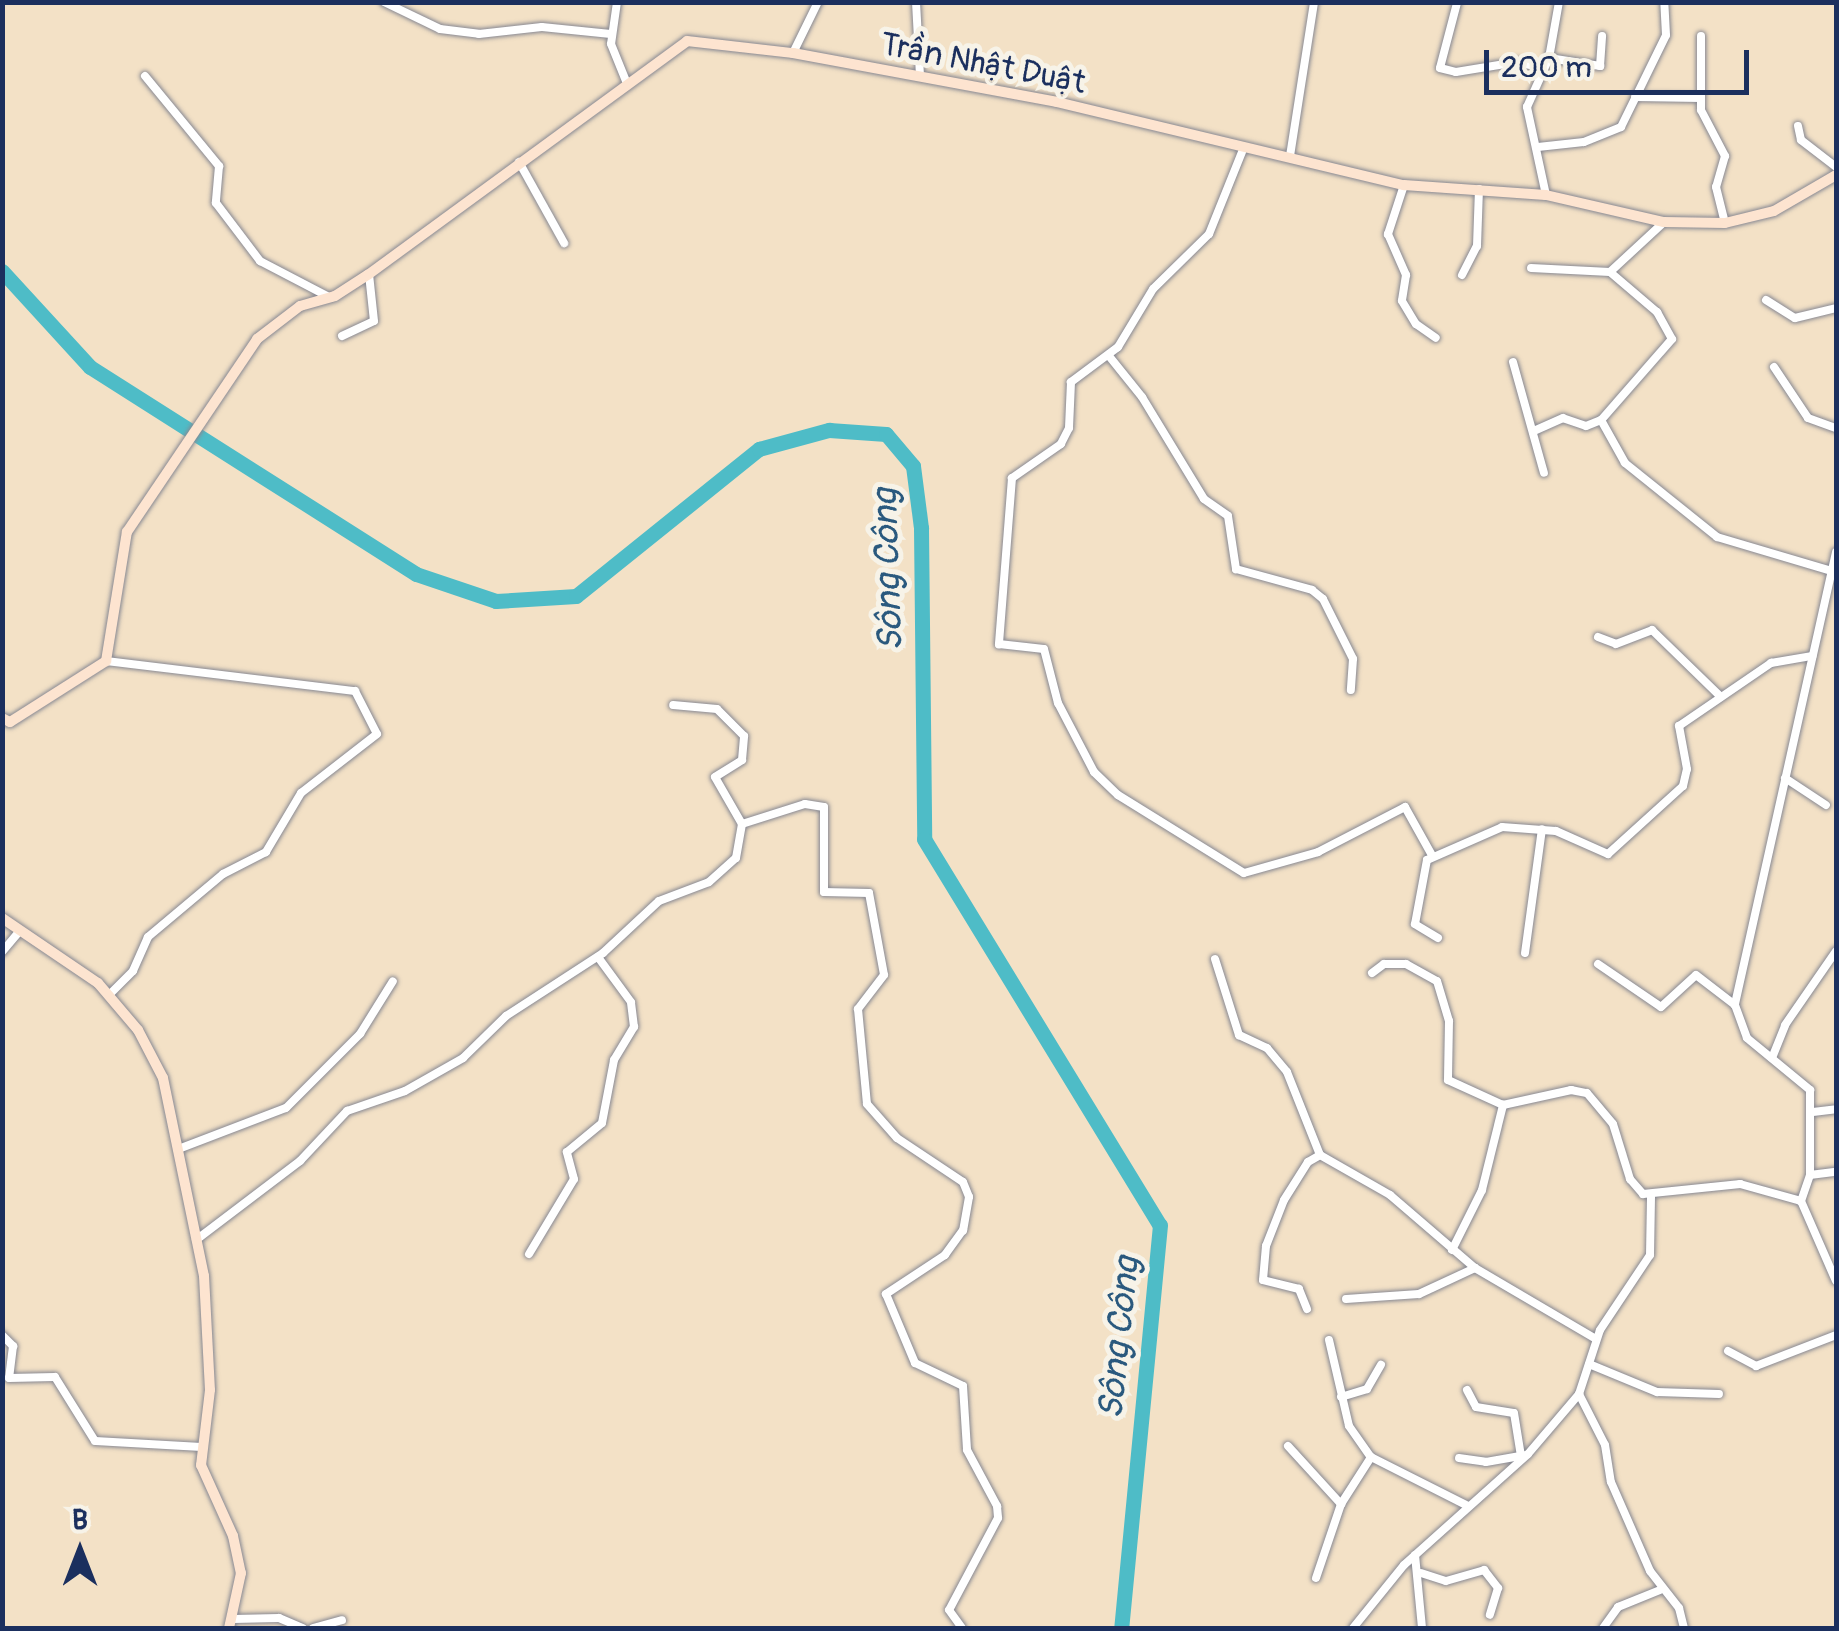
<!DOCTYPE html>
<html>
<head>
<meta charset="utf-8">
<style>
  body { margin:0 }
  #map { position:relative; width:1839px; height:1631px; overflow:hidden; background:#f3e1c6; font-family:Pangolin,sans-serif }
  div>[style] { position:absolute }
  [style*='--x'] { left:calc(var(--x)*1px); top:calc(var(--y)*1px); width:calc(var(--w)*1px); rotate:calc(var(--a)*1deg) }
  .river>* { height:15px; margin:-7.5px; padding:0 7.5px; transform-origin:7.5px; border-radius:7.5px; background:#4ebcc7 }
  .roads { filter:drop-shadow(0 0 2px #878892) drop-shadow(0 0 2px #878892) }
  .street>* { height:8px; margin:-4px; padding:0 4px; transform-origin:4px; border-radius:4px; background:#fff }
  .secondary>* { height:10px; margin:-5px; padding:0 5px; transform-origin:5px; border-radius:5px; background:#fde4d0 }
  span { translate:-50% -50%; white-space:nowrap; text-align:center; line-height:1.15; -webkit-text-stroke:10px #f7f3e8; paint-order:stroke }
  .street-label { font-size:32px; color:#1b2f5e }
  .water-label { font-size:35px; color:#2a597e; font-style:italic }
  .frame { position:absolute; inset:0; border:5px solid #1b2f5e; pointer-events:none }
  .north { position:absolute; left:30px; top:1501px; width:100px; height:100px; -webkit-text-stroke:8px #f7f3e8; paint-order:stroke; rotate:0deg; font-size:28px; font-weight:700; line-height:40px; text-align:center; color:#1b2f5e }
  .north::after { content:''; display:block; margin:auto; width:35px; height:45px; background:#1b2f5e; clip-path:polygon(50% 0,100% 100%,50% 72%,0 100%) }
  .scale { position:absolute; left:1484px; top:50px; width:265px; height:45px; box-sizing:border-box; border:5px solid #1b2f5e; border-top:0; padding-left:12px; font-size:30px; line-height:35px; white-space:nowrap; color:#1b2f5e; -webkit-text-stroke:8px #f7f3e8; paint-order:stroke }
</style>
</head>
<body>
<div id="map">
  <div class="river">
    <div style="--x:2;--y:271;--w:130;--a:47.5"></div>
    <div style="--x:90;--y:367;--w:386;--a:32.4"></div>
    <div style="--x:416;--y:574;--w:84;--a:18.6"></div>
    <div style="--x:496;--y:601;--w:80;--a:-3.6"></div>
    <div style="--x:576;--y:596;--w:235;--a:-38.8"></div>
    <div style="--x:759;--y:449;--w:73;--a:-15.2"></div>
    <div style="--x:829;--y:430;--w:57;--a:4"></div>
    <div style="--x:886;--y:434;--w:42;--a:49.8"></div>
    <div style="--x:913;--y:466;--w:63;--a:82.6"></div>
    <div style="--x:921;--y:528;--w:311;--a:89.4"></div>
    <div style="--x:924;--y:839;--w:452;--a:58.6"></div>
    <div style="--x:1160;--y:1225;--w:405;--a:95.5"></div>
  </div>
  <div class="roads">
    <div class="street">
      <div style="--x:384;--y:2;--w:62;--a:25.7"></div>
      <div style="--x:440;--y:29;--w:39;--a:7"></div>
      <div style="--x:479;--y:34;--w:63;--a:-6.3"></div>
      <div style="--x:542;--y:27;--w:69;--a:5.8"></div>
      <div style="--x:617;--y:2;--w:42;--a:98.1"></div>
      <div style="--x:611;--y:44;--w:40;--a:68"></div>
      <div style="--x:916;--y:2;--w:75;--a:86.9"></div>
      <div style="--x:1457;--y:3;--w:67;--a:104.7"></div>
      <div style="--x:1440;--y:68;--w:16;--a:14"></div>
      <div style="--x:1456;--y:72;--w:62;--a:-9.3"></div>
      <div style="--x:1517;--y:62;--w:17;--a:13"></div>
      <div style="--x:1534;--y:66;--w:10;--a:66"></div>
      <div style="--x:1701;--y:36;--w:74;--a:90"></div>
      <div style="--x:1701;--y:110;--w:52;--a:62.4"></div>
      <div style="--x:1725;--y:156;--w:32;--a:106"></div>
      <div style="--x:1716;--y:187;--w:37;--a:76"></div>
      <div style="--x:793;--y:53;--w:57;--a:-63.9"></div>
      <div style="--x:1549;--y:58;--w:52;--a:8.9"></div>
      <div style="--x:1600;--y:66;--w:30;--a:-86"></div>
      <div style="--x:145;--y:76;--w:117;--a:50.6"></div>
      <div style="--x:219;--y:166;--w:37;--a:95"></div>
      <div style="--x:216;--y:203;--w:73;--a:52.8"></div>
      <div style="--x:260;--y:261;--w:80;--a:27.5"></div>
      <div style="--x:1635;--y:97;--w:66;--a:0.9"></div>
      <div style="--x:1798;--y:126;--w:14;--a:78"></div>
      <div style="--x:1801;--y:140;--w:44;--a:37.6"></div>
      <div style="--x:1244;--y:147;--w:94;--a:111.9"></div>
      <div style="--x:1209;--y:234;--w:78;--a:135.5"></div>
      <div style="--x:1153;--y:289;--w:68;--a:121.1"></div>
      <div style="--x:1118;--y:347;--w:59;--a:143.3"></div>
      <div style="--x:1071;--y:382;--w:46;--a:92.5"></div>
      <div style="--x:1069;--y:428;--w:18;--a:117"></div>
      <div style="--x:1061;--y:444;--w:60;--a:145.2"></div>
      <div style="--x:1012;--y:478;--w:167;--a:94.5"></div>
      <div style="--x:999;--y:644;--w:45;--a:6.3"></div>
      <div style="--x:1044;--y:649;--w:56;--a:75.5"></div>
      <div style="--x:1058;--y:703;--w:78;--a:62.4"></div>
      <div style="--x:1094;--y:772;--w:33;--a:44"></div>
      <div style="--x:1118;--y:795;--w:148;--a:31.8"></div>
      <div style="--x:1244;--y:873;--w:77;--a:-15.8"></div>
      <div style="--x:1318;--y:852;--w:98;--a:-27.3"></div>
      <div style="--x:1405;--y:807;--w:57;--a:60.8"></div>
      <div style="--x:1538;--y:147;--w:46;--a:-6.2"></div>
      <div style="--x:1584;--y:142;--w:40;--a:-22"></div>
      <div style="--x:1621;--y:127;--w:102;--a:-63.9"></div>
      <div style="--x:1666;--y:35;--w:33;--a:-93"></div>
      <div style="--x:1290;--y:156;--w:156;--a:-81.1"></div>
      <div style="--x:519;--y:162;--w:93;--a:60.9"></div>
      <div style="--x:1404;--y:185;--w:52;--a:108.1"></div>
      <div style="--x:1388;--y:234;--w:45;--a:66.3"></div>
      <div style="--x:1406;--y:275;--w:26;--a:99"></div>
      <div style="--x:1402;--y:301;--w:27;--a:59"></div>
      <div style="--x:1416;--y:324;--w:24;--a:35"></div>
      <div style="--x:1546;--y:195;--w:90;--a:-102.2"></div>
      <div style="--x:1527;--y:107;--w:54;--a:-65.8"></div>
      <div style="--x:1549;--y:58;--w:57;--a:-79.9"></div>
      <div style="--x:1531;--y:268;--w:79;--a:2.9"></div>
      <div style="--x:1610;--y:272;--w:62;--a:40.4"></div>
      <div style="--x:1657;--y:312;--w:31;--a:61"></div>
      <div style="--x:1672;--y:339;--w:108;--a:131.2"></div>
      <div style="--x:1601;--y:420;--w:16;--a:158"></div>
      <div style="--x:1586;--y:426;--w:24;--a:-161"></div>
      <div style="--x:1563;--y:418;--w:32;--a:156"></div>
      <div style="--x:1610;--y:272;--w:74;--a:-42.8"></div>
      <div style="--x:1462;--y:275;--w:33;--a:-63"></div>
      <div style="--x:1477;--y:246;--w:57;--a:-88"></div>
      <div style="--x:1766;--y:300;--w:34;--a:32"></div>
      <div style="--x:1795;--y:318;--w:42;--a:-13.7"></div>
      <div style="--x:342;--y:336;--w:35;--a:-25"></div>
      <div style="--x:374;--y:321;--w:47;--a:-96.1"></div>
      <div style="--x:1109;--y:356;--w:53;--a:51.2"></div>
      <div style="--x:1142;--y:397;--w:119;--a:58.7"></div>
      <div style="--x:1204;--y:499;--w:29;--a:35"></div>
      <div style="--x:1228;--y:516;--w:54;--a:81.4"></div>
      <div style="--x:1236;--y:569;--w:79;--a:15.4"></div>
      <div style="--x:1312;--y:590;--w:14;--a:39"></div>
      <div style="--x:1323;--y:599;--w:67;--a:63.4"></div>
      <div style="--x:1353;--y:659;--w:31;--a:94"></div>
      <div style="--x:1513;--y:362;--w:115;--a:74.4"></div>
      <div style="--x:1774;--y:367;--w:61;--a:56.3"></div>
      <div style="--x:1808;--y:418;--w:30;--a:20"></div>
      <div style="--x:1601;--y:420;--w:49;--a:60.8"></div>
      <div style="--x:1625;--y:463;--w:118;--a:38.8"></div>
      <div style="--x:1717;--y:537;--w:120;--a:16.5"></div>
      <div style="--x:1836;--y:552;--w:464;--a:102.6"></div>
      <div style="--x:1735;--y:1005;--w:35;--a:70"></div>
      <div style="--x:1747;--y:1038;--w:82;--a:39.5"></div>
      <div style="--x:1810;--y:1090;--w:85;--a:90"></div>
      <div style="--x:1810;--y:1175;--w:28;--a:109"></div>
      <div style="--x:1801;--y:1201;--w:87;--a:66.4"></div>
      <div style="--x:1598;--y:637;--w:19;--a:21"></div>
      <div style="--x:1616;--y:644;--w:39;--a:-21"></div>
      <div style="--x:1652;--y:630;--w:96;--a:44.2"></div>
      <div style="--x:106;--y:661;--w:251;--a:6.9"></div>
      <div style="--x:355;--y:691;--w:48;--a:62.9"></div>
      <div style="--x:377;--y:734;--w:96;--a:142.2"></div>
      <div style="--x:301;--y:793;--w:69;--a:120.7"></div>
      <div style="--x:266;--y:852;--w:48;--a:152.9"></div>
      <div style="--x:223;--y:874;--w:98;--a:140"></div>
      <div style="--x:148;--y:937;--w:37;--a:114"></div>
      <div style="--x:133;--y:971;--w:34;--a:135"></div>
      <div style="--x:1785;--y:778;--w:49;--a:33.4"></div>
      <div style="--x:742;--y:824;--w:66;--a:-17.6"></div>
      <div style="--x:805;--y:804;--w:19;--a:9"></div>
      <div style="--x:824;--y:807;--w:85;--a:90"></div>
      <div style="--x:824;--y:892;--w:45;--a:1.3"></div>
      <div style="--x:869;--y:893;--w:83;--a:79.6"></div>
      <div style="--x:884;--y:975;--w:43;--a:127.4"></div>
      <div style="--x:858;--y:1009;--w:95;--a:84.6"></div>
      <div style="--x:867;--y:1104;--w:45;--a:48.6"></div>
      <div style="--x:897;--y:1138;--w:79;--a:33.7"></div>
      <div style="--x:963;--y:1182;--w:16;--a:68"></div>
      <div style="--x:969;--y:1197;--w:34;--a:100"></div>
      <div style="--x:963;--y:1230;--w:31;--a:126"></div>
      <div style="--x:945;--y:1255;--w:71;--a:146.5"></div>
      <div style="--x:886;--y:1294;--w:75;--a:67.2"></div>
      <div style="--x:915;--y:1363;--w:53;--a:25.6"></div>
      <div style="--x:963;--y:1386;--w:64;--a:86.4"></div>
      <div style="--x:967;--y:1450;--w:64;--a:61.8"></div>
      <div style="--x:997;--y:1506;--w:12;--a:85"></div>
      <div style="--x:998;--y:1518;--w:104;--a:118"></div>
      <div style="--x:949;--y:1610;--w:22;--a:54"></div>
      <div style="--x:1438;--y:938;--w:27;--a:-149"></div>
      <div style="--x:1415;--y:924;--w:65;--a:-79.4"></div>
      <div style="--x:1427;--y:860;--w:82;--a:-23.7"></div>
      <div style="--x:1502;--y:827;--w:54;--a:4.2"></div>
      <div style="--x:1556;--y:831;--w:57;--a:23.9"></div>
      <div style="--x:1608;--y:854;--w:101;--a:-42.2"></div>
      <div style="--x:1683;--y:786;--w:17;--a:-77"></div>
      <div style="--x:1687;--y:769;--w:44;--a:-100.5"></div>
      <div style="--x:1679;--y:726;--w:112;--a:-34.4"></div>
      <div style="--x:1771;--y:663;--w:42;--a:-9.7"></div>
      <div style="--x:2;--y:952;--w:26;--a:-50"></div>
      <div style="--x:1525;--y:953;--w:125;--a:-82.2"></div>
      <div style="--x:1215;--y:959;--w:80;--a:72.5"></div>
      <div style="--x:1239;--y:1035;--w:31;--a:25"></div>
      <div style="--x:1267;--y:1048;--w:31;--a:50"></div>
      <div style="--x:1287;--y:1072;--w:89;--a:68.3"></div>
      <div style="--x:1320;--y:1155;--w:81;--a:29.7"></div>
      <div style="--x:1390;--y:1195;--w:112;--a:40.7"></div>
      <div style="--x:1475;--y:1268;--w:140;--a:30.4"></div>
      <div style="--x:1598;--y:964;--w:76;--a:34.3"></div>
      <div style="--x:1661;--y:1007;--w:47;--a:-42.4"></div>
      <div style="--x:1696;--y:975;--w:49;--a:37.6"></div>
      <div style="--x:1372;--y:973;--w:15;--a:-37"></div>
      <div style="--x:1384;--y:964;--w:22;--a:0"></div>
      <div style="--x:1406;--y:964;--w:35;--a:29"></div>
      <div style="--x:1437;--y:981;--w:42;--a:73.3"></div>
      <div style="--x:1449;--y:1021;--w:59;--a:91"></div>
      <div style="--x:1448;--y:1080;--w:60;--a:24.4"></div>
      <div style="--x:1503;--y:1105;--w:70;--a:-12.4"></div>
      <div style="--x:1571;--y:1090;--w:16;--a:11"></div>
      <div style="--x:1587;--y:1093;--w:40;--a:50"></div>
      <div style="--x:1613;--y:1124;--w:58;--a:72.8"></div>
      <div style="--x:1630;--y:1179;--w:20;--a:49"></div>
      <div style="--x:1643;--y:1194;--w:98;--a:-5.9"></div>
      <div style="--x:1740;--y:1184;--w:63;--a:15.6"></div>
      <div style="--x:1772;--y:1058;--w:35;--a:-68"></div>
      <div style="--x:1785;--y:1025;--w:90;--a:-55.4"></div>
      <div style="--x:1813;--y:1112;--w:23;--a:-7"></div>
      <div style="--x:181;--y:1148;--w:112;--a:-20.9"></div>
      <div style="--x:286;--y:1108;--w:105;--a:-45"></div>
      <div style="--x:360;--y:1034;--w:62;--a:-58.1"></div>
      <div style="--x:1810;--y:1175;--w:26;--a:-7"></div>
      <div style="--x:196;--y:1240;--w:131;--a:-37.2"></div>
      <div style="--x:300;--y:1161;--w:69;--a:-46.8"></div>
      <div style="--x:347;--y:1111;--w:61;--a:-19"></div>
      <div style="--x:405;--y:1091;--w:67;--a:-29.6"></div>
      <div style="--x:463;--y:1058;--w:60;--a:-44.3"></div>
      <div style="--x:506;--y:1016;--w:116;--a:-33"></div>
      <div style="--x:603;--y:953;--w:76;--a:-42.9"></div>
      <div style="--x:659;--y:901;--w:53;--a:-20.8"></div>
      <div style="--x:709;--y:882;--w:36;--a:-42"></div>
      <div style="--x:736;--y:858;--w:35;--a:-80"></div>
      <div style="--x:742;--y:824;--w:54;--a:-119.9"></div>
      <div style="--x:715;--y:777;--w:32;--a:-32"></div>
      <div style="--x:742;--y:760;--w:24;--a:-85"></div>
      <div style="--x:744;--y:736;--w:38;--a:-135"></div>
      <div style="--x:717;--y:709;--w:44;--a:-174.8"></div>
      <div style="--x:1452;--y:1250;--w:67;--a:-63.4"></div>
      <div style="--x:1482;--y:1190;--w:88;--a:-76.1"></div>
      <div style="--x:529;--y:1254;--w:87;--a:-59"></div>
      <div style="--x:574;--y:1179;--w:28;--a:-105"></div>
      <div style="--x:567;--y:1152;--w:45;--a:-39.6"></div>
      <div style="--x:602;--y:1123;--w:64;--a:-79.2"></div>
      <div style="--x:614;--y:1060;--w:39;--a:-59"></div>
      <div style="--x:634;--y:1027;--w:25;--a:-97"></div>
      <div style="--x:631;--y:1002;--w:56;--a:-126.3"></div>
      <div style="--x:1346;--y:1299;--w:73;--a:-3.9"></div>
      <div style="--x:1419;--y:1294;--w:62;--a:-24.9"></div>
      <div style="--x:1307;--y:1309;--w:22;--a:-112"></div>
      <div style="--x:1299;--y:1289;--w:37;--a:-166"></div>
      <div style="--x:1263;--y:1280;--w:34;--a:-85"></div>
      <div style="--x:1266;--y:1246;--w:49;--a:-68.6"></div>
      <div style="--x:1284;--y:1200;--w:45;--a:-57.7"></div>
      <div style="--x:1308;--y:1162;--w:14;--a:-30"></div>
      <div style="--x:2;--y:1335;--w:16;--a:45"></div>
      <div style="--x:13;--y:1346;--w:32;--a:97"></div>
      <div style="--x:9;--y:1378;--w:46;--a:-1.2"></div>
      <div style="--x:55;--y:1377;--w:75;--a:58"></div>
      <div style="--x:95;--y:1441;--w:107;--a:3.2"></div>
      <div style="--x:1329;--y:1340;--w:88;--a:76.9"></div>
      <div style="--x:1349;--y:1426;--w:38;--a:55"></div>
      <div style="--x:1371;--y:1457;--w:109;--a:26.8"></div>
      <div style="--x:1728;--y:1351;--w:32;--a:28"></div>
      <div style="--x:1756;--y:1366;--w:86;--a:-21.2"></div>
      <div style="--x:1589;--y:1364;--w:74;--a:22.4"></div>
      <div style="--x:1657;--y:1392;--w:62;--a:1.8"></div>
      <div style="--x:1467;--y:1390;--w:19;--a:62"></div>
      <div style="--x:1476;--y:1407;--w:38;--a:9"></div>
      <div style="--x:1514;--y:1413;--w:44;--a:80.8"></div>
      <div style="--x:1579;--y:1394;--w:57;--a:63"></div>
      <div style="--x:1605;--y:1445;--w:37;--a:81"></div>
      <div style="--x:1611;--y:1482;--w:97;--a:66.3"></div>
      <div style="--x:1650;--y:1571;--w:47;--a:51.9"></div>
      <div style="--x:1679;--y:1608;--w:21;--a:76"></div>
      <div style="--x:1341;--y:1397;--w:27;--a:-17"></div>
      <div style="--x:1367;--y:1389;--w:28;--a:-60"></div>
      <div style="--x:1288;--y:1446;--w:79;--a:47.6"></div>
      <div style="--x:1459;--y:1458;--w:27;--a:8"></div>
      <div style="--x:1486;--y:1462;--w:39;--a:-10"></div>
      <div style="--x:1415;--y:1555;--w:73;--a:84.5"></div>
      <div style="--x:1421;--y:1573;--w:26;--a:18"></div>
      <div style="--x:1446;--y:1581;--w:40;--a:-16"></div>
      <div style="--x:1484;--y:1570;--w:23;--a:52"></div>
      <div style="--x:1498;--y:1588;--w:28;--a:107"></div>
      <div style="--x:1316;--y:1578;--w:78;--a:-71.3"></div>
      <div style="--x:1341;--y:1504;--w:56;--a:-57.4"></div>
      <div style="--x:233;--y:1619;--w:46;--a:-1.2"></div>
      <div style="--x:279;--y:1618;--w:26;--a:23"></div>
      <div style="--x:313;--y:1628;--w:30;--a:-15"></div>
      <div style="--x:1353;--y:1628;--w:81;--a:-51"></div>
      <div style="--x:1404;--y:1565;--w:166;--a:-41.8"></div>
      <div style="--x:1528;--y:1454;--w:79;--a:-49.6"></div>
      <div style="--x:1579;--y:1394;--w:67;--a:-71.8"></div>
      <div style="--x:1600;--y:1330;--w:90;--a:-56.3"></div>
      <div style="--x:1650;--y:1255;--w:58;--a:-89"></div>
      <div style="--x:1603;--y:1628;--w:26;--a:-54"></div>
      <div style="--x:1618;--y:1607;--w:45;--a:-22"></div>
    </div>
    <div class="secondary">
      <div style="--x:2;--y:718;--w:9;--a:27"></div>
      <div style="--x:10;--y:722;--w:114;--a:-32.4"></div>
      <div style="--x:106;--y:661;--w:131;--a:-80.8"></div>
      <div style="--x:127;--y:532;--w:233;--a:-56"></div>
      <div style="--x:257;--y:339;--w:54;--a:-37.5"></div>
      <div style="--x:300;--y:306;--w:36;--a:-16"></div>
      <div style="--x:335;--y:296;--w:40;--a:-32.9"></div>
      <div style="--x:369;--y:274;--w:394;--a:-36.2"></div>
      <div style="--x:687;--y:41;--w:107;--a:6.5"></div>
      <div style="--x:793;--y:53;--w:269;--a:10.5"></div>
      <div style="--x:1057;--y:102;--w:357;--a:13.5"></div>
      <div style="--x:1404;--y:185;--w:142;--a:4"></div>
      <div style="--x:1546;--y:195;--w:121;--a:12.9"></div>
      <div style="--x:1664;--y:222;--w:61;--a:0.9"></div>
      <div style="--x:1725;--y:223;--w:50;--a:-13.8"></div>
      <div style="--x:1774;--y:211;--w:72;--a:-30.1"></div>
      <div style="--x:2;--y:918;--w:116;--a:34.1"></div>
      <div style="--x:98;--y:983;--w:62;--a:49.6"></div>
      <div style="--x:138;--y:1030;--w:54;--a:62.5"></div>
      <div style="--x:163;--y:1078;--w:202;--a:78.3"></div>
      <div style="--x:204;--y:1276;--w:114;--a:87"></div>
      <div style="--x:210;--y:1390;--w:76;--a:96.8"></div>
      <div style="--x:201;--y:1465;--w:78;--a:65.7"></div>
      <div style="--x:233;--y:1536;--w:38;--a:78"></div>
      <div style="--x:241;--y:1573;--w:56;--a:102.3"></div>
    </div>
  </div>
  <div class="street-label">
    <span style="left:983px;top:64px;rotate:11deg">Trần Nhật Duật</span>
  </div>
  <div class="water-label">
    <span style="left:888px;top:570px;rotate:-92deg">Sông Công</span>
    <span style="left:1119px;top:1338px;rotate:-84deg">Sông Công</span>
  </div>
  <div class="frame"></div>
  <div class="north">B</div>
  <div class="scale">200 m</div>
</div>
</body>
</html>
